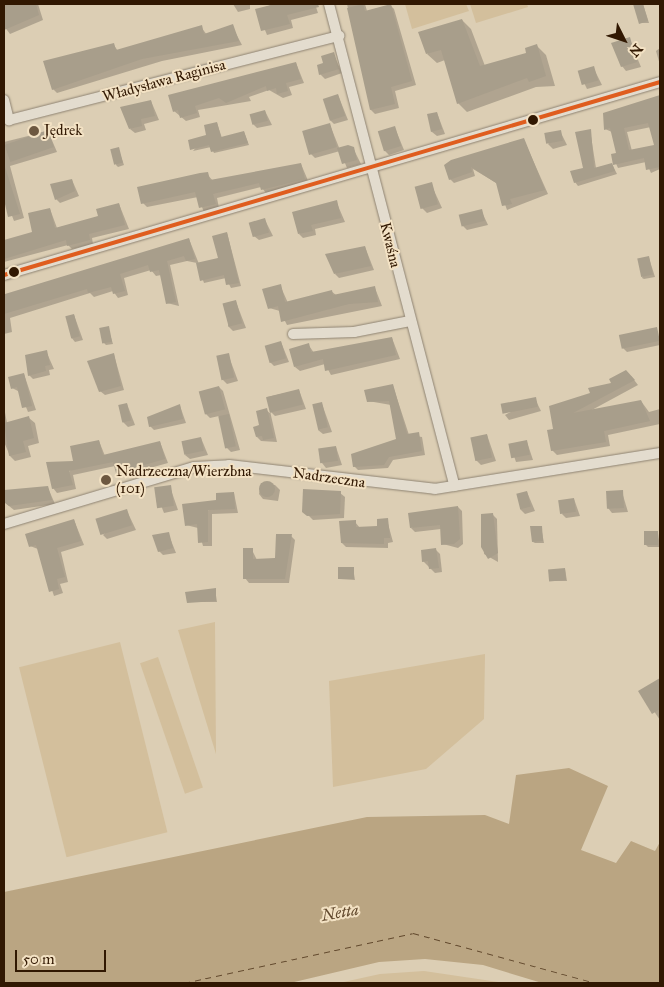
<!DOCTYPE html>
<html>
<head>
<meta charset="utf-8">
<style>
  body { margin:0 }
  #map { position:relative; width:664px; height:987px; overflow:hidden; background:#dcceb4; font-family:"IM FELL Great Primer",serif }
  div>[style] { position:absolute }
  [style*='--x'] { left:calc(var(--x)*1px); top:calc(var(--y)*1px); width:calc(var(--w)*1px); rotate:calc(var(--a)*1deg) }
  .green>* { inset:0; background:#d3bf9c; transform-origin:0 0 }
  .water>* { inset:0; background:#baa582 }
  .shadow>* { inset:0; background:#0003 }
  .ferry>* { height:1px; margin-top:-0.5px; transform-origin:0; background:repeating-linear-gradient(90deg,#62492d 0 6px,transparent 0 11px) }
  .building>* { inset:0; background:#a89e8b; transform-origin:0 0 }
  .round { border-radius:50% }
  .roads { filter:drop-shadow(0 0 1px #8e8372) drop-shadow(0 0 1px #8e8372) }
  .street>* { height:10px; margin:-5px; padding:0 5px; transform-origin:5px; border-radius:5px; background:#e3dcce }
  .bus-1>* { height:4px; margin:-2px; padding:0 2px; transform-origin:2px; border-radius:2px; background:#df5d1f }
  .dots>* { width:14px; height:14px; translate:-50% -50%; box-sizing:border-box; border:2px solid #f3e2c4; border-radius:50% }
  span { translate:-50% -50%; white-space:nowrap; text-align:center; line-height:1.15; -webkit-text-stroke:4px #f3e2c4; paint-order:stroke }
  .street-label { font-size:15px; color:#311802 }
  .poi-label { font-size:15px; color:#311802 }
  .left { translate:0 -50%; text-align:left }
  .water-label { font-size:16px; color:#62492d; font-style:italic }
  .frame { position:absolute; inset:0; border:5px solid #311802; pointer-events:none }
  .north { position:absolute; left:599px; top:15px; width:50px; height:50px; -webkit-text-stroke:4px #f3e2c4; paint-order:stroke; rotate:131deg; font-size:14px; font-weight:700; line-height:20px; text-align:center; color:#311802 }
  .north::after { content:''; display:block; margin:auto; width:18px; height:22px; background:#311802; clip-path:polygon(50% 0,100% 100%,50% 72%,0 100%) }
  .scale { position:absolute; left:15px; top:950px; width:91px; height:22px; box-sizing:border-box; border:2px solid #311802; border-top:0; padding-left:6px; font-size:15px; line-height:18px; white-space:nowrap; color:#311802; -webkit-text-stroke:4px #f3e2c4; paint-order:stroke }
</style>
</head>
<body>
<div id="map">
  <div class="green">
    <div style="clip-path:polygon(405px 4px,466px 4px,469px 11px,412px 29px)"></div>
    <div style="clip-path:polygon(470px 4px,527px 4px,528px 7px,476px 23px)"></div>
    <div style="clip-path:polygon(215px 622px,216px 754px,178px 630px)"></div>
    <div style="left:120px;top:642px;width:196px;height:104px;rotate:76deg"></div>
    <div style="clip-path:polygon(485px 654px,484px 719px,426px 769px,333px 787px,329px 681px)"></div>
    <div style="left:158px;top:657px;width:138px;height:19px;rotate:71deg"></div>
    <div style="clip-path:polygon(424px 971px,505px 983px,339px 983px,380px 974px)"></div>
  </div>
  <div class="water">
    <div style="clip-path:polygon(569px 768px,608px 786px,581px 850px,616px 863px,631px 841px,655px 851px,660px 842px,660px 983px,542px 983px,483px 965px,425px 959px,379px 962px,290px 983px,4px 983px,4px 892px,367px 817px,485px 815px,509px 824px,516px 775px)"></div>
  </div>
  <div class="shadow">
    <div style="clip-path:polygon(4px 4px,38px 4px,43px 20px,10px 34px,4px 26px)"></div>
    <div style="clip-path:polygon(233px 4px,250px 4px,250px 9px,238px 12px)"></div>
    <div style="clip-path:polygon(274px 4px,315px 4px,318px 13px,291px 20px,293px 28px,267px 35px,257px 10px)"></div>
    <div style="clip-path:polygon(347px 4px,365px 4px,367px 11px,390px 5px,394px 9px,416px 85px,395px 91px,399px 108px,375px 114px,371px 110px)"></div>
    <div style="clip-path:polygon(634px 4px,643px 4px,649px 23px,640px 23px)"></div>
    <div style="clip-path:polygon(462px 20px,471px 29px,485px 66px,528px 54px,536px 45px,546px 55px,555px 86px,536px 87px,467px 112px,458px 103px,445px 60px,437px 63px,427px 54px)"></div>
    <div style="clip-path:polygon(232px 26px,242px 45px,162px 61px,57px 93px,53px 89px,113px 44px,118px 51px,201px 27px,207px 35px)"></div>
    <div style="clip-path:polygon(629px 38px,641px 67px,626px 71px,622px 66px)"></div>
    <div style="clip-path:polygon(660px 48px,660px 65px,656px 51px)"></div>
    <div style="clip-path:polygon(333px 53px,342px 73px,325px 79px,320px 74px)"></div>
    <div style="clip-path:polygon(296px 63px,304px 83px,289px 87px,292px 95px,283px 98px,269px 90px,249px 97px,251px 101px,198px 110px,200px 117px,186px 121px,174px 111px)"></div>
    <div style="clip-path:polygon(593px 67px,602px 85px,587px 89px,579px 72px)"></div>
    <div style="clip-path:polygon(338px 95px,348px 120px,334px 124px,330px 120px)"></div>
    <div style="clip-path:polygon(evenodd,660px 97px,660px 169px,651px 173px,646px 162px,618px 168px,612px 155px,618px 154px,612px 132px,605px 129px,604px 114px,660px 97px,651px 127px,655px 146px,632px 151px,627px 132px,651px 127px)"></div>
    <div style="clip-path:polygon(151px 101px,159px 120px,144px 124px,146px 130px,135px 133px,130px 129px)"></div>
    <div style="clip-path:polygon(265px 111px,272px 125px,257px 128px,253px 124px)"></div>
    <div style="clip-path:polygon(437px 113px,445px 134px,437px 136px,432px 132px)"></div>
    <div style="clip-path:polygon(217px 123px,222px 138px,244px 132px,249px 145px,214px 153px,211px 147px,193px 151px)"></div>
    <div style="clip-path:polygon(330px 125px,340px 150px,353px 148px,361px 164px,347px 168px,340px 151px,315px 158px,311px 154px)"></div>
    <div style="clip-path:polygon(395px 128px,404px 150px,389px 155px,384px 150px)"></div>
    <div style="clip-path:polygon(590px 130px,596px 168px,612px 164px,617px 174px,578px 186px,575px 182px,585px 169px)"></div>
    <div style="clip-path:polygon(48px 131px,57px 152px,10px 166px,24px 218px,14px 221px,4px 195px,4px 142px)"></div>
    <div style="clip-path:polygon(560px 131px,567px 145px,553px 149px,548px 144px)"></div>
    <div style="clip-path:polygon(524px 140px,548px 194px,507px 210px,498px 184px,473px 169px,475px 176px,454px 183px,450px 179px,445px 166px)"></div>
    <div style="clip-path:polygon(118px 148px,124px 165px,118px 167px,116px 165px)"></div>
    <div style="clip-path:polygon(301px 164px,309px 183px,267px 194px,261px 187px,217px 198px,219px 208px,204px 212px,198px 197px,147px 207px,143px 203px,207px 174px,213px 181px)"></div>
    <div style="clip-path:polygon(72px 180px,79px 196px,60px 203px,56px 199px)"></div>
    <div style="clip-path:polygon(431px 184px,442px 208px,427px 213px,422px 208px)"></div>
    <div style="clip-path:polygon(336px 201px,345px 222px,315px 229px,316px 235px,303px 238px,299px 234px)"></div>
    <div style="clip-path:polygon(119px 204px,129px 229px,92px 238px,93px 244px,72px 249px,68px 245px,4px 262px,4px 242px,34px 233px,50px 209px,57px 228px,100px 217px)"></div>
    <div style="clip-path:polygon(481px 210px,488px 225px,467px 230px,463px 226px)"></div>
    <div style="clip-path:polygon(265px 220px,273px 236px,259px 240px,254px 236px)"></div>
    <div style="clip-path:polygon(227px 233px,241px 286px,231px 288px,226px 278px,204px 283px,197px 263px,187px 261px,170px 265px,179px 306px,167px 303px,161px 275px,156px 276px,151px 270px,124px 278px,128px 295px,118px 298px,113px 291px,94px 297px,90px 293px,10px 318px,12px 332px,4px 334px,4px 304px,10px 304px,7px 295px,189px 239px,199px 264px,220px 258px)"></div>
    <div style="clip-path:polygon(365px 247px,374px 270px,339px 278px,335px 274px)"></div>
    <div style="clip-path:polygon(649px 258px,655px 277px,644px 279px,642px 278px)"></div>
    <div style="clip-path:polygon(280px 285px,288px 303px,331px 291px,336px 295px,375px 288px,382px 306px,287px 325px,280px 311px,269px 308px)"></div>
    <div style="clip-path:polygon(236px 302px,246px 328px,233px 331px,228px 326px)"></div>
    <div style="clip-path:polygon(74px 315px,83px 340px,75px 342px,71px 337px)"></div>
    <div style="clip-path:polygon(108px 328px,113px 344px,106px 345px,104px 343px)"></div>
    <div style="clip-path:polygon(656px 329px,660px 345px,627px 352px,623px 348px)"></div>
    <div style="clip-path:polygon(392px 338px,400px 359px,331px 375px,325px 364px,300px 371px,295px 367px,308px 344px,314px 353px)"></div>
    <div style="clip-path:polygon(281px 342px,289px 362px,274px 366px,270px 362px)"></div>
    <div style="clip-path:polygon(46px 351px,54px 369px,49px 370px,50px 375px,33px 379px,29px 375px)"></div>
    <div style="clip-path:polygon(228px 354px,238px 381px,227px 384px,223px 380px)"></div>
    <div style="clip-path:polygon(114px 355px,124px 390px,105px 395px,100px 391px)"></div>
    <div style="clip-path:polygon(24px 374px,36px 410px,28px 412px,20px 392px,12px 388px)"></div>
    <div style="clip-path:polygon(631px 376px,638px 385px,590px 411px,641px 401px,649px 412px,660px 409px,660px 424px,608px 435px,610px 446px,557px 455px,552px 450px,555px 430px,591px 394px)"></div>
    <div style="clip-path:polygon(393px 386px,409px 435px,422px 437px,425px 455px,393px 460px,388px 468px,358px 470px,354px 466px,398px 440px,391px 405px,368px 401px)"></div>
    <div style="clip-path:polygon(219px 387px,223px 391px,240px 450px,231px 452px,227px 448px,219px 416px,210px 418px,205px 413px)"></div>
    <div style="clip-path:polygon(299px 390px,306px 409px,275px 416px,270px 411px,277px 442px,261px 441px,257px 437px,266px 410px,271px 414px,267px 397px)"></div>
    <div style="clip-path:polygon(535px 399px,541px 411px,509px 420px,505px 415px)"></div>
    <div style="clip-path:polygon(127px 404px,135px 425px,128px 427px,123px 422px)"></div>
    <div style="clip-path:polygon(322px 404px,332px 432px,323px 434px,318px 430px)"></div>
    <div style="clip-path:polygon(180px 406px,186px 423px,154px 430px,150px 426px)"></div>
    <div style="clip-path:polygon(4px 407px,7px 423px,29px 418px,35px 423px,39px 443px,28px 446px,31px 457px,15px 461px,10px 456px,4px 442px)"></div>
    <div style="clip-path:polygon(487px 435px,496px 461px,481px 465px,476px 460px)"></div>
    <div style="clip-path:polygon(201px 438px,208px 455px,190px 459px,185px 455px)"></div>
    <div style="clip-path:polygon(99px 441px,105px 456px,160px 442px,168px 463px,121px 476px,115px 466px,73px 475px,76px 489px,57px 493px,53px 488px)"></div>
    <div style="clip-path:polygon(527px 442px,533px 460px,516px 462px,510px 444px)"></div>
    <div style="clip-path:polygon(336px 447px,342px 465px,326px 468px,322px 463px)"></div>
    <div style="clip-path:polygon(261px 483px,275px 485px,280px 490px,278px 501px,263px 499px,259px 494px)"></div>
    <div style="clip-path:polygon(170px 487px,178px 510px,164px 513px,155px 490px)"></div>
    <div style="clip-path:polygon(48px 488px,55px 504px,14px 510px,4px 502px,4px 492px)"></div>
    <div style="clip-path:polygon(527px 492px,535px 511px,525px 514px,520px 509px)"></div>
    <div style="clip-path:polygon(622px 492px,628px 512px,612px 513px,608px 508px)"></div>
    <div style="clip-path:polygon(234px 493px,238px 513px,212px 514px,212px 546px,203px 546px,198px 528px,186px 525px)"></div>
    <div style="clip-path:polygon(340px 493px,345px 497px,344px 518px,313px 520px,304px 511px)"></div>
    <div style="clip-path:polygon(574px 499px,580px 516px,566px 518px,562px 514px)"></div>
    <div style="clip-path:polygon(458px 507px,462px 511px,463px 544px,458px 548px,443px 544px,441px 529px,415px 532px,411px 528px)"></div>
    <div style="clip-path:polygon(127px 511px,136px 530px,107px 539px,103px 535px)"></div>
    <div style="clip-path:polygon(492px 514px,497px 519px,498px 562px,484px 554px,482px 515px)"></div>
    <div style="clip-path:polygon(74px 520px,84px 545px,61px 552px,68px 582px,60px 584px,63px 593px,54px 596px,38px 549px,30px 546px)"></div>
    <div style="clip-path:polygon(387px 520px,393px 542px,388px 543px,388px 548px,346px 547px,342px 543px,355px 522px,360px 528px,379px 527px)"></div>
    <div style="clip-path:polygon(541px 527px,544px 543px,535px 543px,533px 542px)"></div>
    <div style="clip-path:polygon(168px 533px,176px 553px,163px 555px,159px 551px)"></div>
    <div style="clip-path:polygon(658px 533px,660px 547px,648px 547px,646px 545px)"></div>
    <div style="clip-path:polygon(291px 536px,295px 540px,289px 583px,249px 583px,245px 578px,252px 550px,257px 560px,277px 560px)"></div>
    <div style="clip-path:polygon(436px 550px,440px 554px,442px 572px,435px 573px,423px 561px)"></div>
    <div style="clip-path:polygon(353px 568px,355px 580px,339px 579px)"></div>
    <div style="clip-path:polygon(565px 569px,567px 581px,550px 581px)"></div>
    <div style="clip-path:polygon(215px 589px,217px 602px,188px 602px)"></div>
    <div style="clip-path:polygon(660px 679px,660px 720px,640px 691px)"></div>
  </div>
  <div class="ferry">
    <div style="--x:184;--y:983;--w:234;--a:-12.3"></div>
    <div style="--x:413;--y:933;--w:190;--a:15.3"></div>
  </div>
  <div class="building">
    <div style="clip-path:polygon(4px 4px,36px 4px,39px 15px,4px 30px)"></div>
    <div style="clip-path:polygon(275px 4px,318px 4px,319px 7px,287px 15px,290px 24px,261px 31px,255px 9px)"></div>
    <div style="clip-path:polygon(363px 4px,365px 11px,391px 4px,412px 81px,391px 87px,395px 104px,370px 110px,347px 8px)"></div>
    <div style="clip-path:polygon(633px 4px,643px 4px,648px 21px,639px 24px)"></div>
    <div style="clip-path:polygon(462px 19px,480px 66px,526px 53px,525px 48px,537px 44px,546px 76px,529px 82px,527px 78px,457px 104px,441px 50px,426px 54px,418px 32px)"></div>
    <div style="clip-path:polygon(233px 24px,239px 41px,142px 59px,52px 90px,43px 61px,114px 43px,116px 50px,202px 25px,204px 34px)"></div>
    <div style="clip-path:polygon(630px 37px,637px 62px,621px 67px,611px 43px)"></div>
    <div style="clip-path:polygon(334px 52px,339px 69px,319px 75px,317px 65px,323px 63px,321px 56px)"></div>
    <div style="clip-path:polygon(296px 62px,301px 79px,286px 83px,288px 91px,277px 94px,276px 88px,267px 91px,266px 86px,226px 103px,219px 98px,195px 106px,197px 113px,180px 118px,178px 110px,173px 112px,168px 95px)"></div>
    <div style="left:594px;top:66px;width:15px;height:17px;rotate:74deg"></div>
    <div style="left:338px;top:94px;width:23px;height:16px;rotate:72deg"></div>
    <div style="clip-path:polygon(evenodd,660px 95px,660px 167px,646px 170px,644px 158px,613px 165px,611px 154px,616px 153px,610px 128px,604px 130px,603px 113px,660px 95px,648px 123px,654px 145px,629px 150px,624px 128px,648px 123px)"></div>
    <div style="clip-path:polygon(151px 100px,155px 116px,141px 119px,142px 126px,129px 129px,120px 107px)"></div>
    <div style="left:265px;top:110px;width:11px;height:16px;rotate:75deg"></div>
    <div style="clip-path:polygon(437px 112px,442px 129px,431px 132px,427px 114px)"></div>
    <div style="clip-path:polygon(217px 122px,221px 137px,244px 131px,248px 143px,211px 152px,209px 145px,190px 150px,188px 140px,206px 135px,204px 125px)"></div>
    <div style="left:330px;top:123px;width:25px;height:29px;rotate:74deg"></div>
    <div style="left:395px;top:126px;width:21px;height:18px;rotate:73deg"></div>
    <div style="clip-path:polygon(591px 129px,594px 168px,612px 163px,615px 171px,574px 183px,570px 171px,583px 168px,575px 132px)"></div>
    <div style="left:48px;top:130px;width:18px;height:46px;rotate:71deg"></div>
    <div style="left:561px;top:130px;width:11px;height:17px;rotate:80deg"></div>
    <div style="clip-path:polygon(524px 138px,545px 190px,510px 199px,512px 204px,502px 206px,496px 183px,471px 167px,472px 172px,449px 180px,444px 165px,451px 160px)"></div>
    <div style="clip-path:polygon(348px 145px,354px 147px,357px 160px,342px 164px,337px 148px)"></div>
    <div style="left:119px;top:147px;width:16px;height:9px;rotate:76deg"></div>
    <div style="clip-path:polygon(301px 163px,305px 179px,261px 190px,259px 183px,213px 194px,216px 204px,199px 208px,195px 192px,141px 204px,137px 187px,200px 173px,208px 172px,210px 180px)"></div>
    <div style="clip-path:polygon(4px 164px,20px 214px,8px 217px,4px 200px)"></div>
    <div style="clip-path:polygon(72px 179px,75px 191px,55px 200px,50px 184px)"></div>
    <div style="left:432px;top:182px;width:23px;height:18px;rotate:75deg"></div>
    <div style="clip-path:polygon(337px 200px,341px 218px,311px 225px,313px 231px,298px 234px,292px 212px)"></div>
    <div style="clip-path:polygon(119px 203px,125px 225px,89px 234px,90px 240px,67px 246px,66px 240px,4px 259px,4px 240px,32px 232px,28px 213px,50px 208px,55px 228px,98px 216px,96px 209px)"></div>
    <div style="left:482px;top:209px;width:12px;height:24px;rotate:76deg"></div>
    <div style="left:265px;top:218px;width:15px;height:17px;rotate:74deg"></div>
    <div style="clip-path:polygon(227px 232px,239px 283px,226px 285px,224px 275px,200px 281px,196px 263px,218px 258px,212px 236px)"></div>
    <div style="clip-path:polygon(189px 238px,195px 259px,186px 261px,184px 256px,167px 261px,176px 302px,166px 304px,159px 270px,150px 272px,148px 265px,120px 274px,125px 291px,113px 294px,111px 287px,88px 293px,87px 289px,4px 314px,5px 294px)"></div>
    <div style="clip-path:polygon(365px 246px,371px 266px,334px 274px,325px 254px)"></div>
    <div style="left:649px;top:256px;width:19px;height:12px;rotate:78deg"></div>
    <div style="clip-path:polygon(281px 284px,285px 302px,332px 290px,333px 295px,375px 286px,378px 302px,349px 304px,281px 322px,278px 306px,268px 309px,262px 289px)"></div>
    <div style="left:236px;top:300px;width:24px;height:14px;rotate:75deg"></div>
    <div style="left:74px;top:314px;width:23px;height:9px;rotate:75deg"></div>
    <div style="left:109px;top:326px;width:16px;height:10px;rotate:79deg"></div>
    <div style="left:657px;top:327px;width:14px;height:39px;rotate:78deg"></div>
    <div style="clip-path:polygon(392px 337px,396px 355px,325px 371px,323px 359px,294px 367px,289px 349px,309px 343px,311px 352px)"></div>
    <div style="left:281px;top:341px;width:18px;height:17px;rotate:74deg"></div>
    <div style="clip-path:polygon(47px 350px,50px 365px,45px 366px,46px 371px,28px 376px,25px 355px)"></div>
    <div style="clip-path:polygon(114px 353px,121px 386px,99px 392px,87px 361px)"></div>
    <div style="left:229px;top:353px;width:25px;height:13px;rotate:78deg"></div>
    <div style="clip-path:polygon(626px 370px,635px 380px,573px 413px,641px 400px,650px 421px,604px 431px,606px 442px,551px 451px,547px 430px,553px 429px,549px 406px,590px 393px,588px 388px,611px 383px,609px 379px)"></div>
    <div style="clip-path:polygon(24px 373px,32px 406px,22px 408px,17px 387px,11px 389px,8px 377px)"></div>
    <div style="clip-path:polygon(393px 384px,407px 434px,419px 432px,422px 451px,389px 457px,384px 465px,353px 467px,351px 454px,396px 439px,389px 401px,367px 402px,364px 390px)"></div>
    <div style="left:219px;top:386px;width:24px;height:21px;rotate:75deg"></div>
    <div style="left:299px;top:389px;width:16px;height:34px;rotate:76deg"></div>
    <div style="left:536px;top:397px;width:10px;height:36px;rotate:79deg"></div>
    <div style="left:322px;top:402px;width:26px;height:10px;rotate:77deg"></div>
    <div style="left:127px;top:403px;width:18px;height:9px;rotate:77deg"></div>
    <div style="clip-path:polygon(180px 404px,183px 419px,149px 427px,147px 417px)"></div>
    <div style="clip-path:polygon(267px 408px,274px 438px,263px 440px,262px 436px,256px 437px,253px 427px,259px 425px,256px 411px)"></div>
    <div style="left:229px;top:414px;width:33px;height:11px;rotate:78deg"></div>
    <div style="clip-path:polygon(29px 416px,34px 438px,23px 441px,26px 452px,9px 456px,4px 423px)"></div>
    <div style="left:487px;top:434px;width:24px;height:17px;rotate:78deg"></div>
    <div style="left:201px;top:437px;width:14px;height:20px;rotate:78deg"></div>
    <div style="clip-path:polygon(99px 440px,103px 455px,160px 441px,165px 459px,116px 473px,113px 462px,69px 471px,73px 485px,52px 489px,46px 462px,73px 461px,70px 446px)"></div>
    <div style="left:527px;top:440px;width:15px;height:19px;rotate:79deg"></div>
    <div style="left:336px;top:446px;width:15px;height:18px;rotate:82deg"></div>
    <div class="round" style="left:259px;top:481px;width:16px;height:16px"></div>
    <div style="left:171px;top:485px;width:21px;height:17px;rotate:82deg"></div>
    <div style="clip-path:polygon(48px 486px,52px 500px,9px 506px,4px 502px,4px 490px)"></div>
    <div style="clip-path:polygon(303px 489px,341px 491px,340px 514px,307px 516px,302px 512px)"></div>
    <div style="left:623px;top:490px;width:18px;height:17px;rotate:87deg"></div>
    <div style="left:527px;top:491px;width:16px;height:11px;rotate:76deg"></div>
    <div style="clip-path:polygon(234px 492px,235px 509px,208px 510px,208px 542px,198px 543px,197px 524px,185px 526px,182px 504px,216px 500px,216px 493px)"></div>
    <div style="left:574px;top:498px;width:14px;height:16px;rotate:82deg"></div>
    <div style="clip-path:polygon(458px 506px,460px 539px,454px 544px,441px 545px,440px 525px,410px 528px,408px 513px)"></div>
    <div style="left:127px;top:509px;width:17px;height:33px;rotate:73deg"></div>
    <div style="clip-path:polygon(493px 513px,498px 553px,488px 559px,481px 547px,481px 514px)"></div>
    <div style="clip-path:polygon(388px 518px,390px 538px,384px 538px,384px 544px,341px 543px,339px 521px,356px 520px,356px 527px,377px 526px,377px 519px)"></div>
    <div style="clip-path:polygon(74px 519px,81px 541px,57px 548px,65px 577px,57px 579px,59px 589px,49px 592px,36px 545px,29px 547px,25px 534px)"></div>
    <div style="clip-path:polygon(530px 526px,542px 526px,543px 541px,532px 542px)"></div>
    <div style="left:658px;top:531px;width:14px;height:14px;rotate:90deg"></div>
    <div style="clip-path:polygon(169px 532px,173px 548px,158px 552px,152px 535px)"></div>
    <div style="clip-path:polygon(276px 534px,292px 534px,285px 579px,243px 579px,243px 548px,253px 548px,253px 559px,275px 558px)"></div>
    <div style="clip-path:polygon(436px 548px,439px 568px,429px 569px,428px 561px,422px 562px,421px 550px)"></div>
    <div style="left:338px;top:567px;width:16px;height:12px"></div>
    <div style="left:565px;top:568px;width:12px;height:17px;rotate:85deg"></div>
    <div style="clip-path:polygon(216px 588px,216px 601px,187px 603px,185px 592px)"></div>
    <div style="clip-path:polygon(660px 678px,660px 709px,652px 714px,638px 691px)"></div>
  </div>
  <div class="roads">
    <div class="street">
      <div style="--x:329;--y:4;--w:498;--a:75.4"></div>
      <div style="--x:4;--y:100;--w:21;--a:76"></div>
      <div style="--x:9;--y:120;--w:341;--a:-14.3"></div>
      <div style="--x:4;--y:275;--w:684;--a:-16.39"></div>
      <div style="--x:293;--y:334;--w:61;--a:-1.9"></div>
      <div style="--x:354;--y:332;--w:57;--a:-11.1"></div>
      <div style="--x:4;--y:524;--w:198;--a:-16.7"></div>
      <div style="--x:194;--y:467;--w:35;--a:-3"></div>
      <div style="--x:229;--y:465;--w:207;--a:6.6"></div>
      <div style="--x:435;--y:489;--w:228;--a:-9.1"></div>
    </div>
  </div>
  <div class="bus-1">
    <div style="--x:4;--y:275;--w:684;--a:-16.39"></div>
  </div>
  <div class="dots">
    <div style="left:533px;top:120px;background:#311802"></div>
    <div style="left:34px;top:131px;background:#6d5840"></div>
    <div style="left:14px;top:272px;background:#311802"></div>
    <div style="left:106px;top:480px;background:#6d5840"></div>
  </div>
  <div class="street-label">
    <span style="left:164px;top:81px;rotate:-15deg">Władysława Raginisa</span>
    <span style="left:390px;top:245px;rotate:76deg">Kwaśna</span>
    <span style="left:329px;top:478px;rotate:8deg">Nadrzeczna</span>
  </div>
  <div class="poi-label">
    <span class="left" style="left:44px;top:131px">Jędrek</span>
    <span class="left" style="left:116px;top:480px">Nadrzeczna/Wierzbna<br>(101)</span>
  </div>
  <div class="water-label">
    <span style="left:340px;top:913px;rotate:-10deg">Netta</span>
  </div>
  <div class="frame"></div>
  <div class="north">N</div>
  <div class="scale">50 m</div>
</div>
</body>
</html>
